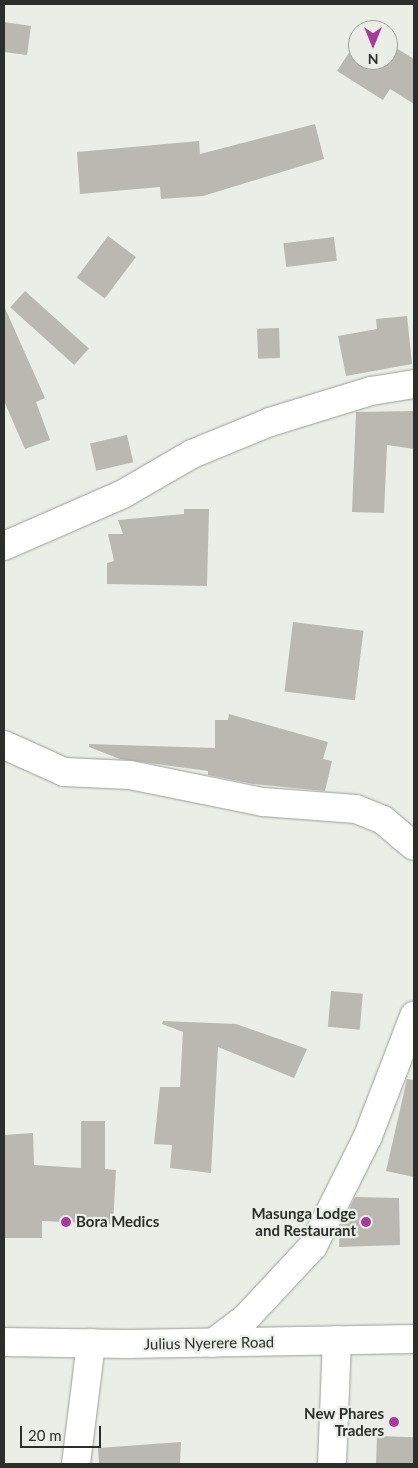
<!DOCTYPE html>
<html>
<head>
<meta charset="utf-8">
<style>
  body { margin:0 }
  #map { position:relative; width:418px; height:1468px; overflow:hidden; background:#eaeee7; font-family:Lato,sans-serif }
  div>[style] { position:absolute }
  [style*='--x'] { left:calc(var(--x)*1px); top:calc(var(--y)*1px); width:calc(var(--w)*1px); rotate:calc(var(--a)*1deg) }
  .building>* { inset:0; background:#b9b8b1; transform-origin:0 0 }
  .roads { filter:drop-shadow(0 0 1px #999d97) drop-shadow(0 0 1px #999d97) }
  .minor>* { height:28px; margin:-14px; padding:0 14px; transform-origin:14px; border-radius:14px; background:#fff }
  .trunk>* { height:28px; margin:-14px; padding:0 14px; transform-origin:14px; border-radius:14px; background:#fff }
  .dots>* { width:14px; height:14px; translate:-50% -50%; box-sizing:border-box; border:2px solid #eaeee7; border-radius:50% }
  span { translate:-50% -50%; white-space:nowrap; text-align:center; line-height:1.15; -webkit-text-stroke:4.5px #eaeee7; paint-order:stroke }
  .poi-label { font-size:15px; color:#2c2e2b; font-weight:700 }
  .right { translate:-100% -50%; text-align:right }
  .left { translate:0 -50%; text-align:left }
  .street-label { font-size:15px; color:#2c2e2b }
  .frame { position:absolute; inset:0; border:5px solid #2c2e2b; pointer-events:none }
  .north { position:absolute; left:348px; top:20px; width:50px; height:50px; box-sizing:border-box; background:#eaeee7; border:1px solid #9ea19c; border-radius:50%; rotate:180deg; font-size:14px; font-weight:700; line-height:20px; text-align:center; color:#2c2e2b }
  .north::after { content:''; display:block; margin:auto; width:18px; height:22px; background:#a63b9b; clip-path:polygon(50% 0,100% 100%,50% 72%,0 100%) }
  .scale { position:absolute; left:20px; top:1426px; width:81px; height:22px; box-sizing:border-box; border:2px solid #2c2e2b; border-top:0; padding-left:6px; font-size:15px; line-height:18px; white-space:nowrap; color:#2c2e2b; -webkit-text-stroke:4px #eaeee7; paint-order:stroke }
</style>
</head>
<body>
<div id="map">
  <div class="building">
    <div style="clip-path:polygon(4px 22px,31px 26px,27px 55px,4px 52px)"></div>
    <div style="clip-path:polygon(358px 39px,358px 60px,388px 60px,388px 43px,414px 59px,414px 104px,390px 89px,383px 100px,337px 71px)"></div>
    <div style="clip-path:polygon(315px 124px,324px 159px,203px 196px,161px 199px,160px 187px,80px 194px,77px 152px,199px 141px,200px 154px)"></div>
    <div style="left:108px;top:236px;width:35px;height:52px;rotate:37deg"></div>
    <div style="left:334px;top:237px;width:24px;height:51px;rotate:83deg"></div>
    <div style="left:25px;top:291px;width:86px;height:22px;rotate:42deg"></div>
    <div style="clip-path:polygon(4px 306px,45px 398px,36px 402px,50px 440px,25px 449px,4px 401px)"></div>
    <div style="clip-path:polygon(407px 316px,412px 364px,346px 376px,338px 336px,377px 329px,376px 319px)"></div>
    <div style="left:279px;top:328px;width:30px;height:22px;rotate:88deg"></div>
    <div style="clip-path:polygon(414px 411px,414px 449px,387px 445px,384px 513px,352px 512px,356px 412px)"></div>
    <div style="left:127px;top:435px;width:28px;height:38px;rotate:77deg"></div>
    <div style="clip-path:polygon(184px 509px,209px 509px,207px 586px,107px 584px,107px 563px,114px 561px,108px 534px,123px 534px,118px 520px,184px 514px)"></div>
    <div style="left:293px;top:622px;width:71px;height:70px;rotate:7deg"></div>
    <div style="clip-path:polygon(229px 714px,328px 742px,323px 759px,332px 761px,325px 791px,253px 784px,208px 775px,208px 771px,120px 759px,89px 747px,89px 744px,215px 748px,215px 720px,228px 720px)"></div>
    <div style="left:331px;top:991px;width:32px;height:36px;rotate:5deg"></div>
    <div style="clip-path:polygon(163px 1021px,236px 1024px,307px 1049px,294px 1078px,218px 1047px,211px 1173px,170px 1168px,172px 1145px,154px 1144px,160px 1087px,180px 1087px,183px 1032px,162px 1024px)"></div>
    <div style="clip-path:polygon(407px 1079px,414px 1080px,414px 1177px,386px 1171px)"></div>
    <div style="clip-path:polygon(81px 1121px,105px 1121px,105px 1169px,116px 1170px,113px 1224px,42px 1221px,42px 1238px,4px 1238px,4px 1135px,33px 1133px,34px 1165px,81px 1168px)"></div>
    <div style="clip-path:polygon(355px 1197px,399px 1198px,400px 1245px,339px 1247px,340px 1228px)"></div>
    <div style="left:377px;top:1436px;width:37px;height:28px;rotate:2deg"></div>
    <div style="clip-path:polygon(181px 1442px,180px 1464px,99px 1464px,98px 1448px)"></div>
  </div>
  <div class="roads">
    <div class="minor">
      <div style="--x:4;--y:546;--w:130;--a:-23.6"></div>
      <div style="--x:123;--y:494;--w:80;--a:-30.1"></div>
      <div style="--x:192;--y:454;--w:84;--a:-22.3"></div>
      <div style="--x:270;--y:422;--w:106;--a:-17.1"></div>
      <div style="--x:371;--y:391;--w:44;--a:-9.2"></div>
      <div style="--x:4;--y:745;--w:66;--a:24.2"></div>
      <div style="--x:64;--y:772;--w:66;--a:2.6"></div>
      <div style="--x:130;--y:775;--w:136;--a:11.5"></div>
      <div style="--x:263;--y:802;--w:93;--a:4.3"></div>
      <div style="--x:356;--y:809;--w:29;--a:22"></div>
      <div style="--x:383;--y:820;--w:40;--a:40"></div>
      <div style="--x:213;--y:1343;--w:39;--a:-37"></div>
      <div style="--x:244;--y:1320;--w:101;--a:-47"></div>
      <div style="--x:313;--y:1246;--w:123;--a:-63.4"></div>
      <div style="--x:368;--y:1136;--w:129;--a:-69"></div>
      <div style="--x:76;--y:1464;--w:122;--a:-82.9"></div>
      <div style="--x:332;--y:1464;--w:124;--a:-87.7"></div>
    </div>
    <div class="trunk">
      <div style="--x:4;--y:1342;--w:123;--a:0.9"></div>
      <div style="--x:127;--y:1344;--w:287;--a:-1"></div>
    </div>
  </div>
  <div class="dots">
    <div style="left:66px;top:1222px;background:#a63b9b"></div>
    <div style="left:366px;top:1222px;background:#a63b9b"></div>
    <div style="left:394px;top:1422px;background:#a63b9b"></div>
  </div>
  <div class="poi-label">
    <span class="right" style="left:356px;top:1222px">Masunga Lodge<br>and Restaurant</span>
    <span class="left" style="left:76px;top:1222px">Bora Medics</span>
    <span class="right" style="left:384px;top:1422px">New Phares<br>Traders</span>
  </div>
  <div class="street-label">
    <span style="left:209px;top:1343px;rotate:-1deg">Julius Nyerere Road</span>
  </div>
  <div class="frame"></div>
  <div class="north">N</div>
  <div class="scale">20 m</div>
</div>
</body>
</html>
